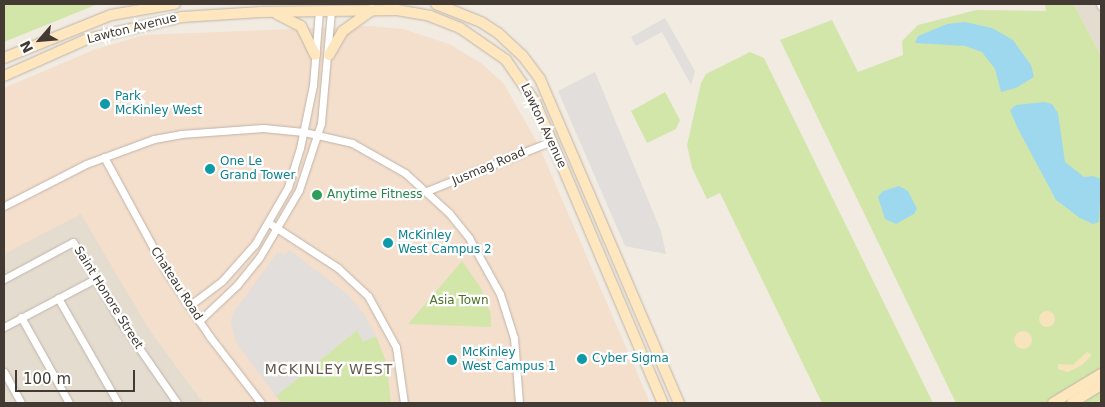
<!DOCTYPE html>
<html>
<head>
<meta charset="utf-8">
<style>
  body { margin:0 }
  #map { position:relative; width:1105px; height:407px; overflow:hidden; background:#f1ebe2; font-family:"DejaVu Sans",sans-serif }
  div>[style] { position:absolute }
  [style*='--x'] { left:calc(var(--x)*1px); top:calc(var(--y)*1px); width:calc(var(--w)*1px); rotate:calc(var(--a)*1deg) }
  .residential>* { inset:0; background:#e5dcd0 }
  .commercial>* { inset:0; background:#f4decc }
  .green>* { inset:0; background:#d3e6aa }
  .sand>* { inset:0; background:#f7e3bc }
  .round { border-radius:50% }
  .parking>* { inset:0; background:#e1dedb }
  .water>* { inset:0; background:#9dd8ef }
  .roads { filter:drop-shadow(0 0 1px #bfb4a8) drop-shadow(0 0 1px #bfb4a8) }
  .minor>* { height:7px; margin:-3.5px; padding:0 3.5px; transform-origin:3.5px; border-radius:3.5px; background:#fff }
  .secondary>* { height:10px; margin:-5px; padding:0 5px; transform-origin:5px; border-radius:5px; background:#fee7bf }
  .dots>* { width:14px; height:14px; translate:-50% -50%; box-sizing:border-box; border:2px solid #fff; border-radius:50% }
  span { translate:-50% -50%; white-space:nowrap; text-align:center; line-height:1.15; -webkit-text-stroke:4.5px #fff; paint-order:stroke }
  .street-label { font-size:12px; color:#423a33 }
  .culture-label { font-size:12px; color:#0d838f }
  .left { translate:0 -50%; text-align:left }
  .leisure-label { font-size:12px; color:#27864d }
  .park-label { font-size:12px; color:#4d7327 }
  .neighbourhood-label { font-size:14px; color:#65574a; letter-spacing:1px }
  .frame { position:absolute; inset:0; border:5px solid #423a33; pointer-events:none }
  .north { position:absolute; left:15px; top:15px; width:50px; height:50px; -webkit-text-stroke:4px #fff; paint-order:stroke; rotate:243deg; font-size:14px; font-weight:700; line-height:20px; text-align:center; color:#423a33 }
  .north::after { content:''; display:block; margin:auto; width:18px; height:22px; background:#423a33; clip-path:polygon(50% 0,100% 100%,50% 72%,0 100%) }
  .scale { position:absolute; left:15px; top:370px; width:120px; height:22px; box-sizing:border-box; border:2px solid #423a33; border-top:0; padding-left:6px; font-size:15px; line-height:18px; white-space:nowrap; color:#423a33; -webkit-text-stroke:4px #fff; paint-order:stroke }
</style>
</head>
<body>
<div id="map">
  <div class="residential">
    <div style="clip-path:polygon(1074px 4px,1101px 4px,1101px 56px)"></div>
    <div style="clip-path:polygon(77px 187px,147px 326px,200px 398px,244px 403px,4px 403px,4px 225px)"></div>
  </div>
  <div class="commercial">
    <div style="clip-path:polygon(368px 26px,403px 29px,449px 44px,481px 63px,504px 84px,539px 146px,650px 403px,204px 403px,147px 326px,81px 214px,4px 254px,4px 88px,96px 49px,145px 35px)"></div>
  </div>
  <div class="green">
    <div style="clip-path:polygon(4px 4px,98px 4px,4px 42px)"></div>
    <div style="clip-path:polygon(1045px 4px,1074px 4px,1101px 56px,1101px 403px,956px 403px,780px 40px,832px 20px,858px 72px,903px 55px,902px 41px,918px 25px,976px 10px,1046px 11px)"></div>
    <div style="clip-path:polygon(750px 52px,764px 58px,933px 403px,822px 403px,720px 193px,707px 199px,692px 168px,687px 145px,701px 83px,706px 74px)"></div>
    <div style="clip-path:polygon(665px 92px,680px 120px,676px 129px,647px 143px,631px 111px)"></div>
    <div style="clip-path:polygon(462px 261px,481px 288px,491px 315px,491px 327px,408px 324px)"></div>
    <div style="clip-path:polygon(357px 330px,363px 341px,376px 336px,386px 361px,391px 403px,282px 403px,276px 396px)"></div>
  </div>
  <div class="sand">
    <div class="round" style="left:1039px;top:311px;width:16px;height:16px"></div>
    <div class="round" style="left:1014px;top:331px;width:18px;height:18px"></div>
    <div style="clip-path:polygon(1087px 352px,1092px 355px,1082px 365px,1068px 372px,1058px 369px,1058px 364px,1073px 365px)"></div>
  </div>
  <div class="parking">
    <div style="clip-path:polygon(665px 18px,695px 71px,691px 85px,662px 32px,636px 46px,631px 37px)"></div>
    <div style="clip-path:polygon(595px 72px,661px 231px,666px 254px,625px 246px,558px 91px)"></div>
    <div style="clip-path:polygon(289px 250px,347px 294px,364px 314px,376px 336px,363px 342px,357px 330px,276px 396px,236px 342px,231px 322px,234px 312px,278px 252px,285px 255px)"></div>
  </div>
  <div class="water">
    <div style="clip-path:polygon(965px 22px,992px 28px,1013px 40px,1031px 65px,1034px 77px,1016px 88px,1001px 92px,995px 69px,982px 52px,965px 46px,915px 43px,918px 36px,947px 24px)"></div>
    <div style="clip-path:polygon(1044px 102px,1052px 104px,1058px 113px,1065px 162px,1084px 177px,1093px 176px,1101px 179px,1099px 222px,1093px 224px,1080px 218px,1056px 200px,1017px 127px,1010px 110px,1016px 105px)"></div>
    <div style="clip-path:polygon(899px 186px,908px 191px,917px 209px,914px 214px,896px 224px,885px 219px,878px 197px,883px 191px)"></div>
  </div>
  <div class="roads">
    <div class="minor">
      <div style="--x:1100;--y:4;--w:2;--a:63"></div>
      <div style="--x:104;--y:157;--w:132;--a:61.5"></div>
      <div style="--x:167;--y:273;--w:77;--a:56.1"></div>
      <div style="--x:210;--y:337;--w:83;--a:52.3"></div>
      <div style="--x:427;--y:191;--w:135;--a:-21.8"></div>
      <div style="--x:4;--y:206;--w:92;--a:-27.1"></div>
      <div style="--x:86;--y:164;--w:72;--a:-20.2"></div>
      <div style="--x:154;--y:139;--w:27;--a:-10"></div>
      <div style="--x:181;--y:134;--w:82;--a:-4.2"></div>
      <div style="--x:263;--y:128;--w:41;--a:5.6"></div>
      <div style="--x:304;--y:132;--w:49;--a:12.9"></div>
      <div style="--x:352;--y:143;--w:61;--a:29.5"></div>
      <div style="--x:405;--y:173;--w:59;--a:42.3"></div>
      <div style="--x:449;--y:213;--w:32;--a:51"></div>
      <div style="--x:469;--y:238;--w:64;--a:61"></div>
      <div style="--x:500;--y:294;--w:46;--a:72.3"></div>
      <div style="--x:514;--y:338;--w:65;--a:85.6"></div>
      <div style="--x:269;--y:223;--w:82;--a:33.1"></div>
      <div style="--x:338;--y:268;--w:41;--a:43"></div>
      <div style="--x:368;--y:296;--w:58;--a:61.2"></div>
      <div style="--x:396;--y:347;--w:57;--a:81.9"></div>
      <div style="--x:4;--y:279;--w:78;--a:-28.2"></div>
      <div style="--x:73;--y:242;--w:93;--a:59"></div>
      <div style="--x:121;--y:322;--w:98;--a:55.3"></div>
      <div style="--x:58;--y:298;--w:121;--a:60.3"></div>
      <div style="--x:189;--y:306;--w:41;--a:-37.1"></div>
      <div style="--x:222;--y:281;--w:50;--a:-48.3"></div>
      <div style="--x:255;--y:244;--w:66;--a:-59.9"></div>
      <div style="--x:288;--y:187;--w:41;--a:-72.9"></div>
      <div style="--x:300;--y:148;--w:64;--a:-78.3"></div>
      <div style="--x:313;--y:85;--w:75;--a:-85.4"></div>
      <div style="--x:21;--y:317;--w:98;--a:60.8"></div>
      <div style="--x:199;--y:321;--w:52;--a:-43.5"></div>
      <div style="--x:237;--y:285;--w:35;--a:-51"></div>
      <div style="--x:259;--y:258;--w:79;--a:-59.5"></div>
      <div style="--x:299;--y:190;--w:71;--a:-71.8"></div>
      <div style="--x:321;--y:123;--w:113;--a:-84.9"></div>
      <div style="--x:4;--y:327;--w:103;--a:-27.8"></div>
      <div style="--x:4;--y:372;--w:35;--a:61"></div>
    </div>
    <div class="secondary">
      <div style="--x:436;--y:4;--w:48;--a:21.8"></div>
      <div style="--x:481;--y:22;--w:20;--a:33"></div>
      <div style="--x:498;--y:33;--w:33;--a:43"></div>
      <div style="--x:522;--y:55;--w:30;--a:53"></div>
      <div style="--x:540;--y:79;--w:353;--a:66.8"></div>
      <div style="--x:277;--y:14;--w:27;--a:27"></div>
      <div style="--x:301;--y:26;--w:32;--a:64"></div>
      <div style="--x:329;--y:55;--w:28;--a:-60"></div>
      <div style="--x:343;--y:31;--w:36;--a:-36"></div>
      <div style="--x:4;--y:58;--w:115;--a:-21.9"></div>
      <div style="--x:111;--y:15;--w:65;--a:-9.8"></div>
      <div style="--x:4;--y:76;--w:91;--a:-24"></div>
      <div style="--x:87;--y:39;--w:98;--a:-13"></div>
      <div style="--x:182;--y:17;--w:79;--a:-3.6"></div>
      <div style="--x:261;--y:12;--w:136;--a:-0.8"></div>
      <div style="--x:397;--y:10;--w:34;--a:10"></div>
      <div style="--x:430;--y:16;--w:32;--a:22"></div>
      <div style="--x:460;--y:28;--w:56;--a:34.8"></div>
      <div style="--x:506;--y:60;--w:51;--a:55.4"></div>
      <div style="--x:535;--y:102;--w:327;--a:67"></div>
      <div style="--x:1053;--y:403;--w:56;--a:-31.1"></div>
      <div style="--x:1072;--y:403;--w:34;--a:-32"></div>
    </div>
  </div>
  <div class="dots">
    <div style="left:105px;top:104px;background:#0f9aa8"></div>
    <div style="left:210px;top:169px;background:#0f9aa8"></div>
    <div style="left:317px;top:195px;background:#2e9e5b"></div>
    <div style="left:388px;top:243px;background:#0f9aa8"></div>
    <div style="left:582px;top:359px;background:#0f9aa8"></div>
    <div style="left:452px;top:360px;background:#0f9aa8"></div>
  </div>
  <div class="street-label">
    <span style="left:132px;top:29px;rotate:-14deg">Lawton Avenue</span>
    <span style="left:543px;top:126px;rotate:65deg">Lawton Avenue</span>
    <span style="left:489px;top:167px;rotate:-23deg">Jusmag Road</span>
    <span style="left:176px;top:284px;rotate:57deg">Chateau Road</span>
    <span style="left:108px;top:298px;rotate:58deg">Saint Honore Street</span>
  </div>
  <div class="culture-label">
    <span class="left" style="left:115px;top:104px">Park<br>McKinley West</span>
    <span class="left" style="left:220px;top:169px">One Le<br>Grand Tower</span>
    <span class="left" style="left:398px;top:243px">McKinley<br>West Campus 2</span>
    <span class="left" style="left:462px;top:360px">McKinley<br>West Campus 1</span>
    <span class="left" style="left:592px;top:359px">Cyber Sigma</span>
  </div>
  <div class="leisure-label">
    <span class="left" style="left:327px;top:195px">Anytime Fitness</span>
  </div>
  <div class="park-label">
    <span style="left:459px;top:301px">Asia Town</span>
  </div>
  <div class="neighbourhood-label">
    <span style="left:329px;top:369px">MCKINLEY WEST</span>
  </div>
  <div class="frame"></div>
  <div class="north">N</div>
  <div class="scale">100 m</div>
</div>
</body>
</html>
